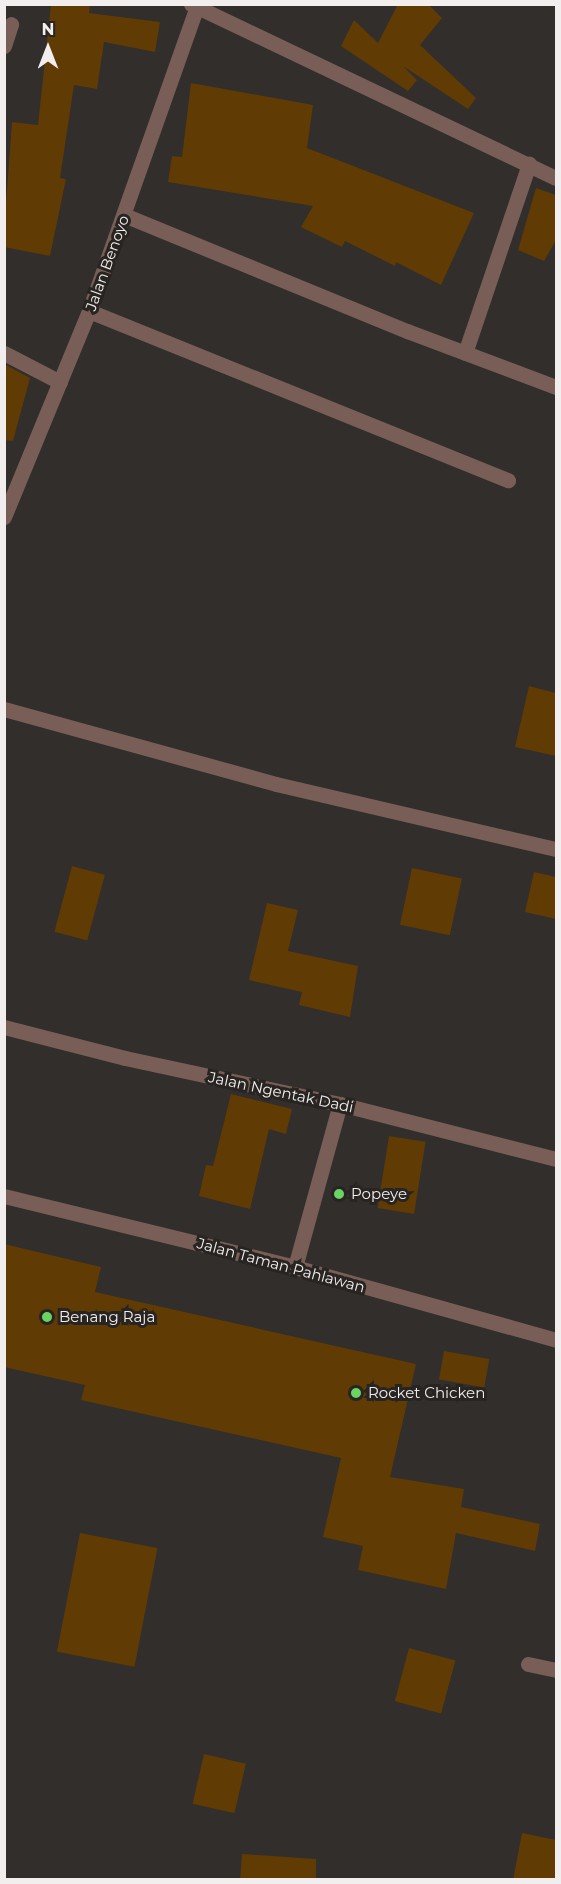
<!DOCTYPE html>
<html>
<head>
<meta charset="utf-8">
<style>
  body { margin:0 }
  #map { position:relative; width:561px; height:1884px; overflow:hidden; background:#312e2c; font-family:Montserrat,sans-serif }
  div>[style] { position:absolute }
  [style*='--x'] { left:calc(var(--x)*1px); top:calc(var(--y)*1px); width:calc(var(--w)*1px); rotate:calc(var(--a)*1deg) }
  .building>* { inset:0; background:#603b03; transform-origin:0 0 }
  .minor>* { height:15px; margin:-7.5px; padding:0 7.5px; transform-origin:7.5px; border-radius:7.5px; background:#795e58 }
  .dots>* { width:16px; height:16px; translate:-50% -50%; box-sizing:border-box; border:3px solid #272422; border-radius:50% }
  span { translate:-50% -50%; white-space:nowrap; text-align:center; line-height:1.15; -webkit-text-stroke:6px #272422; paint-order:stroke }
  .street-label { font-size:15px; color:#f1eeed }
  .poi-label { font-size:15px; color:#f1eeed }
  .left { translate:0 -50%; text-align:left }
  .frame { position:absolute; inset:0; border:6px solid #f1eeed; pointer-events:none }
  .north { position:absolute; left:18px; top:18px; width:60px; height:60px; -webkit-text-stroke:4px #272422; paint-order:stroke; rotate:0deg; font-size:16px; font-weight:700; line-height:24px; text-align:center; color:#f1eeed }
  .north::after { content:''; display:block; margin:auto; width:21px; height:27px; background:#f1eeed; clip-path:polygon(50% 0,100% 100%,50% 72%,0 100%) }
</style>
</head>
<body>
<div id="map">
  <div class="building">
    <div style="clip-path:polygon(51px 4px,90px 4px,89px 13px,160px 22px,155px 52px,104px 42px,97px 89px,74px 85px,60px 178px,66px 179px,50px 256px,4px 247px,4px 231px,12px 122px,38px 125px)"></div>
    <div style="clip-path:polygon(398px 4px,428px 4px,442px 18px,420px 45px,476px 98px,468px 109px,403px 66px,417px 80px,408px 91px,341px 46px,354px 20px,378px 43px)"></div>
    <div style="clip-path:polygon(191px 83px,313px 105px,307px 148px,474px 213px,441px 285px,396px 262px,395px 266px,345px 241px,342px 247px,301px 227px,313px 206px,168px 182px,172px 156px,182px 157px)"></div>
    <div style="clip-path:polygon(536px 188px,556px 195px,556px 240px,544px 261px,518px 250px)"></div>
    <div style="clip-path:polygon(4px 364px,30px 378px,13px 441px,4px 440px)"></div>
    <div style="clip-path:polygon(529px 686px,556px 693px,556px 756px,515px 747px)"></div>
    <div style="left:72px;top:866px;width:34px;height:68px;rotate:15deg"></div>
    <div style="left:412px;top:868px;width:51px;height:58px;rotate:12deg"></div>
    <div style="clip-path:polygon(534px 872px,556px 877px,556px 919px,525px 912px)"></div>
    <div style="clip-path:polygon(267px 903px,298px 910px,288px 951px,358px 966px,350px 1017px,299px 1005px,302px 992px,249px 980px)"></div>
    <div style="clip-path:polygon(231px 1094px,292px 1109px,286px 1134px,269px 1129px,250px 1209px,199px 1196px,206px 1165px,213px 1166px)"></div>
    <div style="left:389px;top:1136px;width:37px;height:73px;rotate:9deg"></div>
    <div style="clip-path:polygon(4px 1244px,101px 1267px,95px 1292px,416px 1364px,390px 1477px,464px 1489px,461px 1507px,540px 1524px,535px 1551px,456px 1533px,446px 1589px,358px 1570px,363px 1546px,323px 1537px,341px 1458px,81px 1400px,85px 1385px,4px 1367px)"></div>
    <div style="left:444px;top:1351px;width:46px;height:29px;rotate:10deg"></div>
    <div style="left:80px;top:1533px;width:79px;height:121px;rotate:11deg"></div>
    <div style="left:409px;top:1648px;width:48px;height:55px;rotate:15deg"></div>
    <div style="left:204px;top:1754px;width:43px;height:51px;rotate:13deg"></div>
    <div style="clip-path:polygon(522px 1833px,556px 1840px,556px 1880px,513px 1880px)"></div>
    <div style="clip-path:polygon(242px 1854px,316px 1859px,316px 1880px,240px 1880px)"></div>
  </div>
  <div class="minor">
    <div style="--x:191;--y:4;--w:404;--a:25.5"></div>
    <div style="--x:4;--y:46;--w:23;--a:-72"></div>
    <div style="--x:124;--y:215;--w:306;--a:22.3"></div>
    <div style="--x:407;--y:331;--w:159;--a:20.6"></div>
    <div style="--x:89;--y:311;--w:452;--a:22"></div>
    <div style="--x:4;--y:353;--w:63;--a:27.4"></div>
    <div style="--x:465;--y:353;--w:200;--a:-71.3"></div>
    <div style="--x:4;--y:517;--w:223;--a:-67.6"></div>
    <div style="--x:89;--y:311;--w:326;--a:-70.5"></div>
    <div style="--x:4;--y:709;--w:282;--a:15.4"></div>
    <div style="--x:276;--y:784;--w:287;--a:13.1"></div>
    <div style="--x:4;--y:1027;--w:125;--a:14.4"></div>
    <div style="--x:125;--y:1058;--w:220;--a:12.1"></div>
    <div style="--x:340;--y:1104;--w:223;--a:14.3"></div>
    <div style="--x:4;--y:1196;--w:300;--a:13.7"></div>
    <div style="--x:295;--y:1267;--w:271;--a:15.6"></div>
    <div style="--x:295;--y:1267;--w:169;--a:-74.6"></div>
    <div style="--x:528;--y:1664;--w:29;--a:12"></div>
  </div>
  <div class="dots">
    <div style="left:339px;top:1194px;background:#6bd363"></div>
    <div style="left:47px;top:1317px;background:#6bd363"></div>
    <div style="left:356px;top:1393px;background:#6bd363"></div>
  </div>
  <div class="street-label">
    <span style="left:107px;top:263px;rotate:-70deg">Jalan Benoyo</span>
    <span style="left:281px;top:1092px;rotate:12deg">Jalan Ngentak Dadi</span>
    <span style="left:281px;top:1265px;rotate:15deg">Jalan Taman Pahlawan</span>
  </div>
  <div class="poi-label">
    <span class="left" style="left:351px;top:1194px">Popeye</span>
    <span class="left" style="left:59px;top:1317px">Benang Raja</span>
    <span class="left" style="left:368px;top:1393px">Rocket Chicken</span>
  </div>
  <div class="frame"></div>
  <div class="north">N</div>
</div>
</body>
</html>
